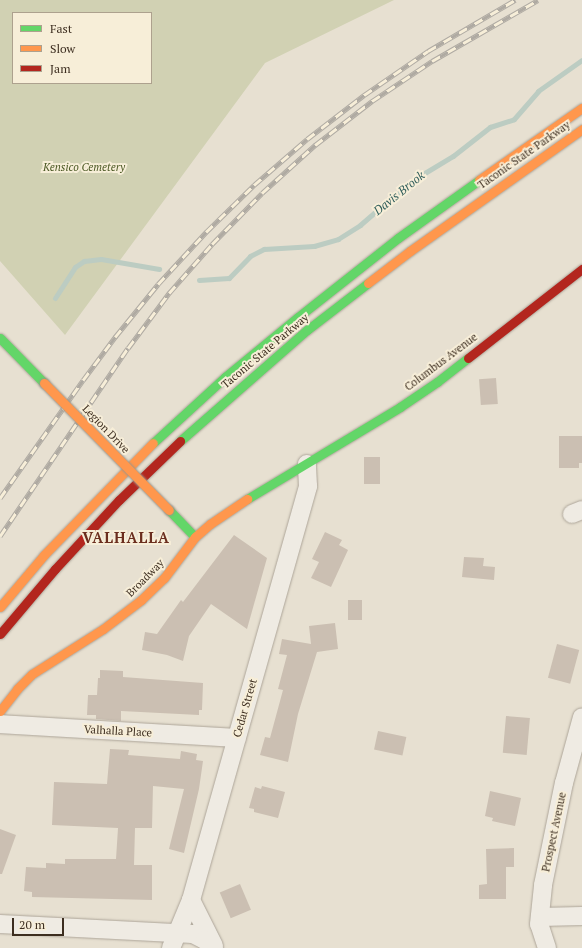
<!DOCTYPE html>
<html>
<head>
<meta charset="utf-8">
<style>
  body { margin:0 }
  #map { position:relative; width:582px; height:948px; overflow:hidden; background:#e7e0d1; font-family:"PT Serif",serif }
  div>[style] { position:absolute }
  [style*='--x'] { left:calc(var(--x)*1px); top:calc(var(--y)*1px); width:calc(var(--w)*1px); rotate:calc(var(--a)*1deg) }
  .cemetery>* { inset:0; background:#d1d1b3 }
  .stream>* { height:5px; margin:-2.5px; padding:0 2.5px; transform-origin:2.5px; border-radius:2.5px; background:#bcccc2 }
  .building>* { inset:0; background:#cbbfb2; transform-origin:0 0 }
  .roads { filter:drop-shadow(0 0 1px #ada599) drop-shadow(0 0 1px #ada599) }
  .street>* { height:18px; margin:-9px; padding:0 9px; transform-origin:9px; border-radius:9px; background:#efebe3 }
  .fast>* { height:9px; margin:-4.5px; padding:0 4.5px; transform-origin:4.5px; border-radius:4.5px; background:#63d668 }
  .slow>* { height:9px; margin:-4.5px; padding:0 4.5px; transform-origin:4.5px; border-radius:4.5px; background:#ff974d }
  .jam>* { height:9px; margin:-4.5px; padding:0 4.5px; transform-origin:4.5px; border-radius:4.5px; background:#b3261e }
  .rail>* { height:4.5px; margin-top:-2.25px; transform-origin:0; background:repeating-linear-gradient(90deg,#f7eed8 0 9px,#afaaa2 0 18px); box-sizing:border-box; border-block:1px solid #afaaa2 }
  .bridges { filter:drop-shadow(0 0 1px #9c958a) drop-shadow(0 0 1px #9c958a) }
  .slow-bridge>* { height:9px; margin:-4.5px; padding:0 4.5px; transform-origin:4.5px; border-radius:4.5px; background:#ff974d }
  span { translate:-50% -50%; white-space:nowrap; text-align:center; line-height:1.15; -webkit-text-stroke:4px #f7eed8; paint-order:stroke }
  .street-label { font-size:11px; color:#3d2e20 }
  .park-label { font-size:11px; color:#4d5a26; font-style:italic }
  .water-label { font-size:12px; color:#2f5d5a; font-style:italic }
  .district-label { font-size:15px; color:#6b2e1e; font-weight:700; letter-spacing:1px }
  .legend { position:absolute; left:12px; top:12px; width:140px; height:72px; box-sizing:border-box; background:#f7eed8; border:1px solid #ada18e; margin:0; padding:5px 7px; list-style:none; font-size:12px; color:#3d2e20 }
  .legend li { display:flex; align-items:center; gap:8px; height:20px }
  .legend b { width:20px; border:1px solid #ada18e }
  .scale { position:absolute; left:12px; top:918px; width:52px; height:18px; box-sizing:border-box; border:2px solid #3d2e20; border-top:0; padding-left:5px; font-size:12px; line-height:14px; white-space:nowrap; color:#3d2e20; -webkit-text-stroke:3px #f7eed8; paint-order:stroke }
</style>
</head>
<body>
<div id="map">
  <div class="cemetery">
    <div style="clip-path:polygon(evenodd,0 0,394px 0,265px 63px,65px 335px,0 261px,0 0,13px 13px,151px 13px,151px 83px,13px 83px,13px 13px)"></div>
  </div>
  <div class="stream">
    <div style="--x:199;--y:280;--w:30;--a:-4"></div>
    <div style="--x:229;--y:278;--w:30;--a:-46"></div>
    <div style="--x:250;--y:256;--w:16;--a:-27"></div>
    <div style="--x:264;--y:249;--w:50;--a:-3.4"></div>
    <div style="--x:314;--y:246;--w:25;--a:-16"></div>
    <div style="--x:338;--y:239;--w:26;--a:-32"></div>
    <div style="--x:360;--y:225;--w:38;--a:-41"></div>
    <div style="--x:389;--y:200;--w:33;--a:-35"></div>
    <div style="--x:416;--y:181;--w:10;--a:-45"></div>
    <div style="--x:423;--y:174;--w:35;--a:-31"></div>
    <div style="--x:453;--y:156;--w:47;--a:-38.1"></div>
    <div style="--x:490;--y:127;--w:25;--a:-18"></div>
    <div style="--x:514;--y:119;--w:37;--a:-49"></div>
    <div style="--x:538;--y:91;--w:54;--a:-35.2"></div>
    <div style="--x:55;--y:298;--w:37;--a:-57"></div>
    <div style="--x:75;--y:267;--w:11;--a:-34"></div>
    <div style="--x:84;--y:261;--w:17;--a:-7"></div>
    <div style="--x:101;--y:259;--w:59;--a:9.8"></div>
  </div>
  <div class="building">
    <div style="left:496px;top:378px;width:26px;height:17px;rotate:86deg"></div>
    <div style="clip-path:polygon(559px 436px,582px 436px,582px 463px,579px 463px,579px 468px,559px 468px)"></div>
    <div style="left:364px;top:457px;width:16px;height:27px"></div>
    <div style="clip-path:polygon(325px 532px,342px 540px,339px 545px,348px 550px,331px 587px,311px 578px,319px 562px,312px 559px)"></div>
    <div style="clip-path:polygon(234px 535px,267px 558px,247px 629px,211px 604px,189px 636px,183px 661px,167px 655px,142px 650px,145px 632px,157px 634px,181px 600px,183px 602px)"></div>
    <div style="clip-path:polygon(464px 557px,484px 558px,483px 566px,495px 567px,494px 580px,462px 577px)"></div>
    <div style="left:348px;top:600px;width:14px;height:20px"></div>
    <div style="clip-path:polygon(335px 623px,338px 649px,317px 652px,298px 714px,288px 762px,260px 755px,265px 737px,270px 738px,283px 690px,278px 689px,287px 655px,279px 654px,282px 639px,311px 644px,309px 626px)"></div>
    <div style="left:557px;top:644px;width:23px;height:35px;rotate:15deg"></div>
    <div style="clip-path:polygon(100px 670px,123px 671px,123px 677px,203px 683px,202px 710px,199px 710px,199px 715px,121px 711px,121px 721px,96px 719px,96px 715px,87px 715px,88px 695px,97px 695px,98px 678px,100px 678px)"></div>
    <div style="left:506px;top:716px;width:24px;height:37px;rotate:5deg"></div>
    <div style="left:378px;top:731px;width:29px;height:19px;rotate:12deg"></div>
    <div style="clip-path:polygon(110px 749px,129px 750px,128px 755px,180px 759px,181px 751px,197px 754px,196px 760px,203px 761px,199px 789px,184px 853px,169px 849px,184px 789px,153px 786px,152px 828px,135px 828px,134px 865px,152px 865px,152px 900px,32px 897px,32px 892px,24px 891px,26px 867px,46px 868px,46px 863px,65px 864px,65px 859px,116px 859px,118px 828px,52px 825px,54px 782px,107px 784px)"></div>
    <div style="clip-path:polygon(262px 786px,285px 792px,278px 818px,254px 812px,254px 809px,249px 808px,255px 787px,261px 789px)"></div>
    <div style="clip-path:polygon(490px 791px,521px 798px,515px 826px,492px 821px,493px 818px,485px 816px)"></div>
    <div style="clip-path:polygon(0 829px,16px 835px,2px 874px,0 874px)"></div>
    <div style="clip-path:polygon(514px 848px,514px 867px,506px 867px,506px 899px,479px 899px,479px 885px,487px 884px,486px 849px)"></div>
    <div style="left:240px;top:884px;width:28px;height:22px;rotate:67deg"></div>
  </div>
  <div class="roads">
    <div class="street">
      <div style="--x:572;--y:514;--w:11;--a:-22"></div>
      <div style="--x:0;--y:724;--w:237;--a:3.4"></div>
      <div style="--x:191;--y:900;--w:51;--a:63.4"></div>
      <div style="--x:540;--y:917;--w:42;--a:-1.4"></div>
      <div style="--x:0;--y:924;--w:193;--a:3"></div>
      <div style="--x:193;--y:934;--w:13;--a:27"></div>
      <div style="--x:205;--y:940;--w:12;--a:42"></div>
      <div style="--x:171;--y:948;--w:52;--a:-67.4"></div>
      <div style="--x:191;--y:900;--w:430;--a:-74.2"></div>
      <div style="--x:308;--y:486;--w:22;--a:-93"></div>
      <div style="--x:547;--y:948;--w:25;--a:-108"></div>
      <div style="--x:539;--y:924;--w:39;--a:-84"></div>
      <div style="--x:543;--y:885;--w:104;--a:-78.4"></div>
      <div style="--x:564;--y:783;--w:68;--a:-74.7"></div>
    </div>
    <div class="fast">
      <div style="--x:0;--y:338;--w:63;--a:45.6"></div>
      <div style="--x:180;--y:441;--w:169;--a:-41.2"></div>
      <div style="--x:307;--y:330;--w:77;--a:-37.6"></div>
      <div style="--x:153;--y:443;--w:98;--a:-42.5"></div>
      <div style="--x:225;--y:377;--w:94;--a:-39.4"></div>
      <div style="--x:298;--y:317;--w:127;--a:-38.3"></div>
      <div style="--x:398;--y:238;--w:100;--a:-35.6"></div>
      <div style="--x:247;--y:499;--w:179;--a:-31"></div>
      <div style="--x:400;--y:407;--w:45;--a:-34"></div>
      <div style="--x:437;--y:382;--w:39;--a:-38"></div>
      <div style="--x:169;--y:510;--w:37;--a:46"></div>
    </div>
    <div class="slow">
      <div style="--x:479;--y:180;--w:126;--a:-35"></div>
      <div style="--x:368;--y:283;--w:53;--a:-37.3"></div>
      <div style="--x:410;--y:251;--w:211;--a:-35.3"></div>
      <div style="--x:0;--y:607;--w:68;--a:-49.8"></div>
      <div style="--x:44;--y:555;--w:156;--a:-45.8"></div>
      <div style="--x:0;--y:711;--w:28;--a:-52"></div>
      <div style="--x:17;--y:689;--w:21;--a:-45"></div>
      <div style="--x:32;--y:674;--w:84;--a:-32.4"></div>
      <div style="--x:103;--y:629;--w:48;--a:-37.3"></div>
      <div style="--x:141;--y:600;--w:32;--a:-44"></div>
      <div style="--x:164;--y:578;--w:51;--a:-52.9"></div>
      <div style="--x:195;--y:537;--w:20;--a:-41"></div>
      <div style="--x:210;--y:524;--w:45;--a:-34"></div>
    </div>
    <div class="jam">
      <div style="--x:468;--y:358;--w:145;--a:-38"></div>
      <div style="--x:0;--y:634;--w:85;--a:-49.8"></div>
      <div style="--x:55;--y:569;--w:94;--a:-47.2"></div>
      <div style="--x:119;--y:500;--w:85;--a:-44"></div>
    </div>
  </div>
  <div class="rail">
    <div style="--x:0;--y:498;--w:144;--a:-54.9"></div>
    <div style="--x:83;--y:380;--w:54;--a:-53.3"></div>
    <div style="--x:115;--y:337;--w:68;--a:-50.9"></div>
    <div style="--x:158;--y:284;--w:71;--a:-47.3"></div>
    <div style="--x:206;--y:232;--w:67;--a:-44.4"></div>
    <div style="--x:254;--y:185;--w:70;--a:-41"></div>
    <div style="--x:307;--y:139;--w:72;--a:-37.7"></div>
    <div style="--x:364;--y:95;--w:78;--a:-34.5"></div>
    <div style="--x:428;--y:51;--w:101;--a:-30.4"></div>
    <div style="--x:0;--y:536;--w:227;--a:-55.8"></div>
    <div style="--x:128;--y:348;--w:69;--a:-53.3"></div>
    <div style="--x:169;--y:293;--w:65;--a:-48.7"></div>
    <div style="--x:212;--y:244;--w:71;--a:-45.6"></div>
    <div style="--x:262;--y:193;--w:72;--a:-42.2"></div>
    <div style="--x:315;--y:145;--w:72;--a:-37.7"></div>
    <div style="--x:372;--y:101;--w:72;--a:-33.7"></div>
    <div style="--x:432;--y:61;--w:122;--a:-29.9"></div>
  </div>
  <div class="bridges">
    <div class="slow-bridge">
      <div style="--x:44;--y:383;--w:178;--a:45.5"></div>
    </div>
  </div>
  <div class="street-label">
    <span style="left:524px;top:155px;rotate:-35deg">Taconic State Parkway</span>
    <span style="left:265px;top:351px;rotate:-40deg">Taconic State Parkway</span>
    <span style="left:441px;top:362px;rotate:-37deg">Columbus Avenue</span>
    <span style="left:106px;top:429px;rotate:46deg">Legion Drive</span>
    <span style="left:145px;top:578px;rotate:-45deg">Broadway</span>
    <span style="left:245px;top:708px;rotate:-74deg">Cedar Street</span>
    <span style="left:118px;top:731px;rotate:3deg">Valhalla Place</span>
    <span style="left:554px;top:832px;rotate:-78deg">Prospect Avenue</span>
  </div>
  <div class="park-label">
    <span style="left:84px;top:167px">Kensico Cemetery</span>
  </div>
  <div class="water-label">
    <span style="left:399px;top:193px;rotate:-39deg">Davis Brook</span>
  </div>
  <div class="district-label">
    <span style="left:126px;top:538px">VALHALLA</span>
  </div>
  <ul class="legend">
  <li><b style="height:5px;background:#63d668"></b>Fast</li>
  <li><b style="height:5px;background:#ff974d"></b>Slow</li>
  <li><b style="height:5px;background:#b3261e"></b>Jam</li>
  </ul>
  <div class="scale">20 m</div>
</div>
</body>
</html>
